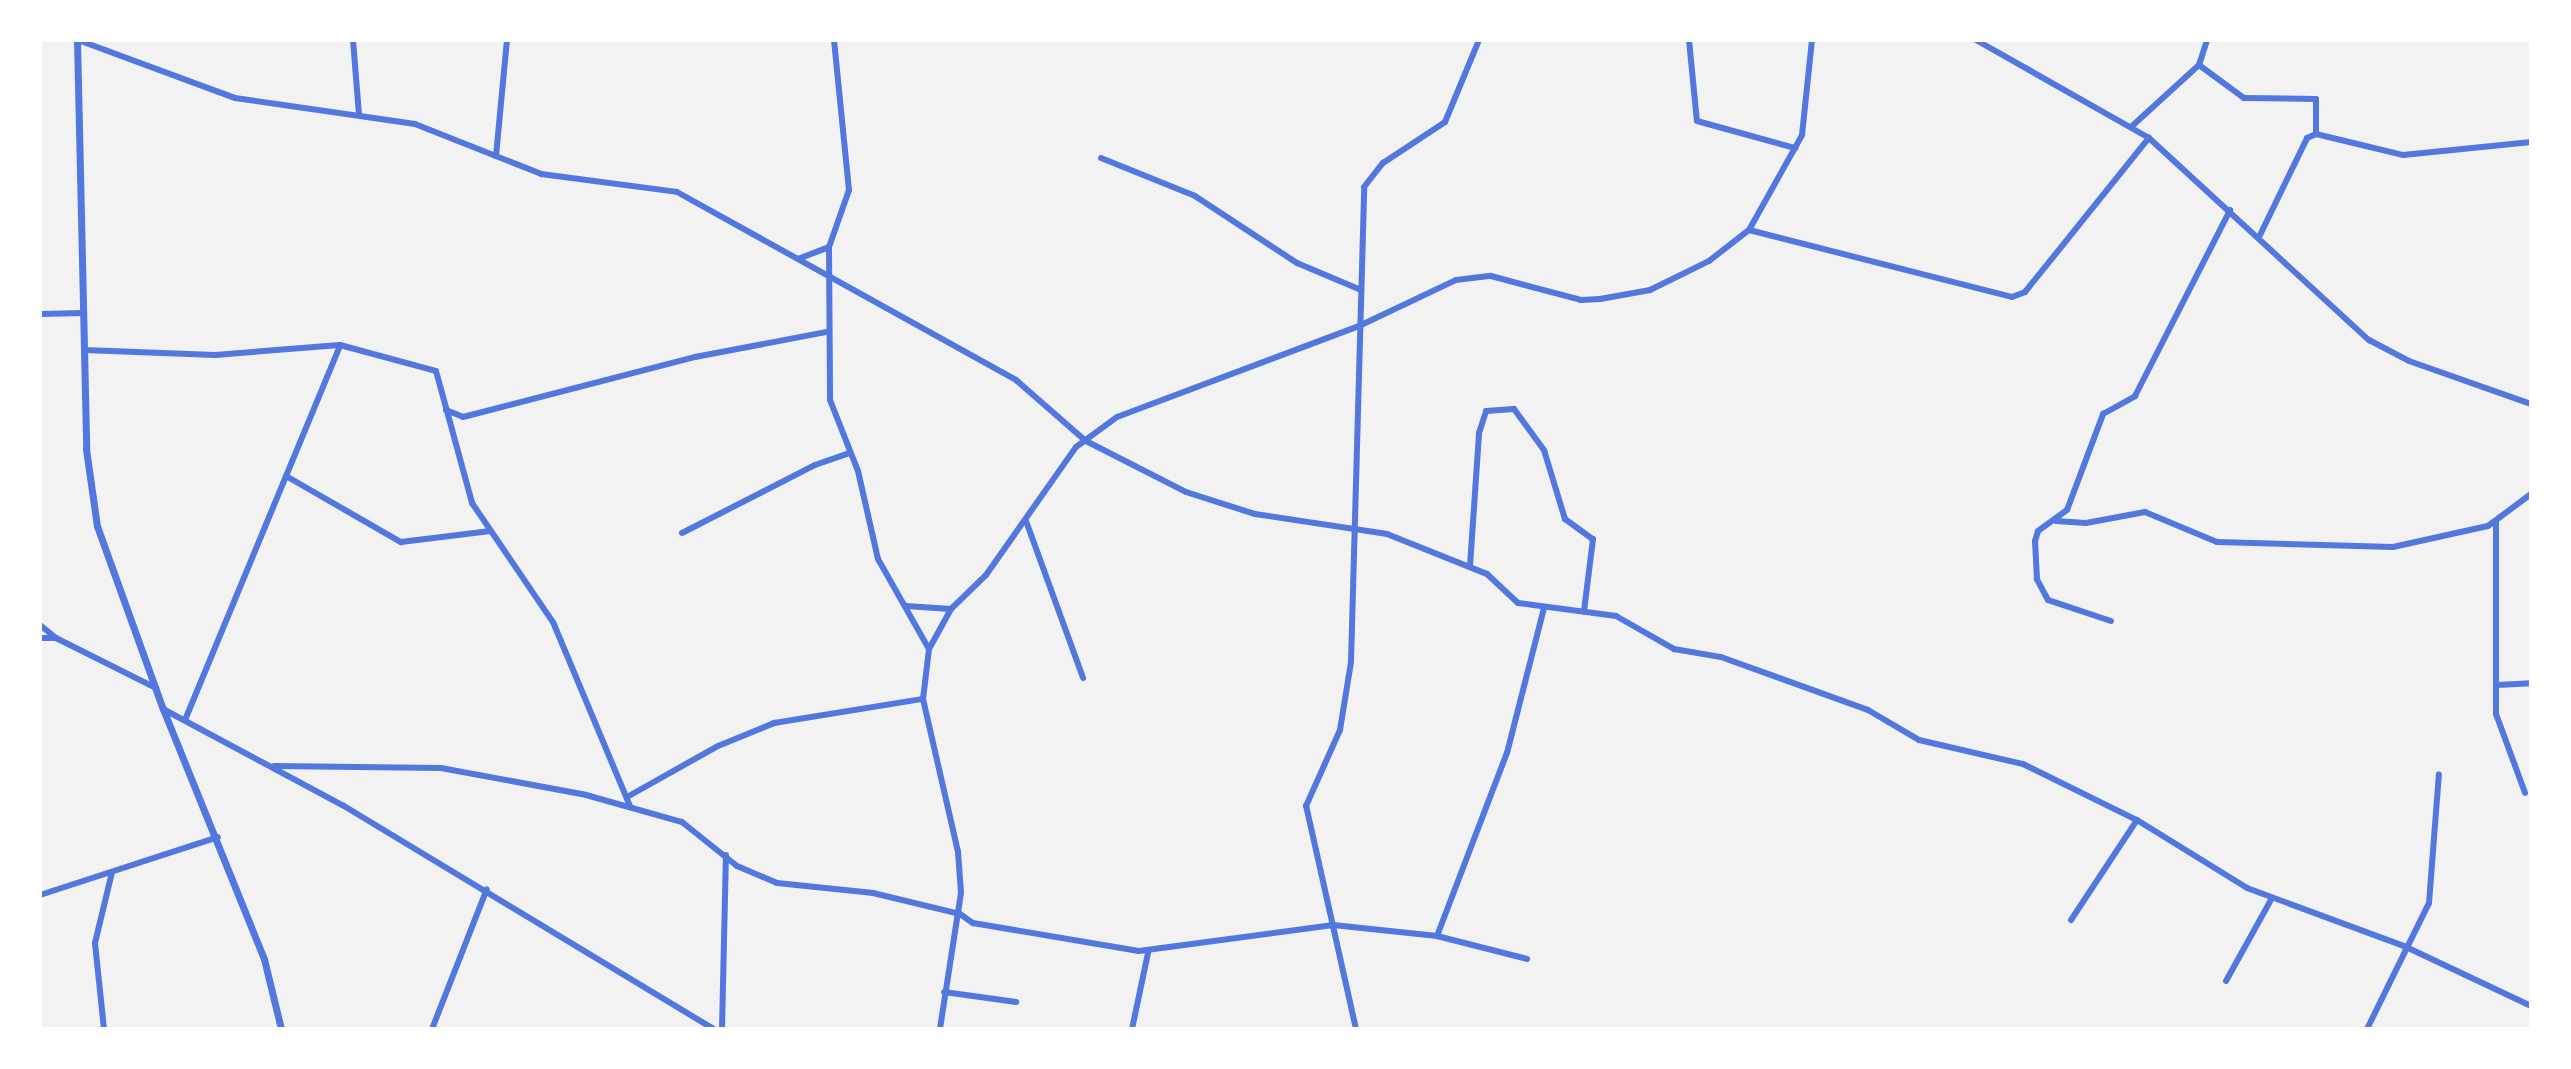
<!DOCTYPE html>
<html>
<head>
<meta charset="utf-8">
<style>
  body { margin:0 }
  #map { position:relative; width:2571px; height:1069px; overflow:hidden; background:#f2f2f2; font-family:"Noto Sans",sans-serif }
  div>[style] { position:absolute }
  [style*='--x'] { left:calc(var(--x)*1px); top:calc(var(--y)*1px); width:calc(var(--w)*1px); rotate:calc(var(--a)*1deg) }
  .minor>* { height:6px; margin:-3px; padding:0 3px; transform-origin:3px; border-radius:3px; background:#5277de }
  .tertiary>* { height:7px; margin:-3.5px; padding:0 3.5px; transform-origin:3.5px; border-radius:3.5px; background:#5277de }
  span { translate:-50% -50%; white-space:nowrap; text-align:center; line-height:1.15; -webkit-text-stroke:7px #fff; paint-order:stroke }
  .frame { position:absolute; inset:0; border:42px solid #fff; pointer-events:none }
</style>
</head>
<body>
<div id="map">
  <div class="minor">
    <div style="--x:78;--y:40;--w:167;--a:20.3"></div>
    <div style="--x:235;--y:98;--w:182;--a:8.2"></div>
    <div style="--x:415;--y:124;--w:136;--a:21.6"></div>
    <div style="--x:541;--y:174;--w:137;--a:7.5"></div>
    <div style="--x:677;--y:192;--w:388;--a:29"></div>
    <div style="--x:1016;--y:380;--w:93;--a:41.1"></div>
    <div style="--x:1086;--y:441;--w:112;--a:27"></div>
    <div style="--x:1186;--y:492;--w:72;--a:17.7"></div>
    <div style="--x:1255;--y:514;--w:134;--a:8.6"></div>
    <div style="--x:1387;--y:534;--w:108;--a:21.8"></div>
    <div style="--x:1487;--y:574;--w:42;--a:43.1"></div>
    <div style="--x:1518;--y:603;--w:99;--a:7.6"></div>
    <div style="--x:1616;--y:616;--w:67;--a:29.6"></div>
    <div style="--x:1674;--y:649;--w:48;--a:9.7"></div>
    <div style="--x:1721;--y:657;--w:156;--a:19.8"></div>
    <div style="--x:1868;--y:710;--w:59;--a:30.5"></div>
    <div style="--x:1919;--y:740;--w:107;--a:13"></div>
    <div style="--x:2023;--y:764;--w:127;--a:26.2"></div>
    <div style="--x:2137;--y:820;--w:129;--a:31.7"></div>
    <div style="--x:2247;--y:888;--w:167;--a:20.3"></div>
    <div style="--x:2404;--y:946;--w:140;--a:25.3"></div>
    <div style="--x:353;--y:40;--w:74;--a:85.4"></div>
    <div style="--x:834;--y:40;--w:151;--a:84.3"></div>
    <div style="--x:849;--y:190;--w:60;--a:109.3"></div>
    <div style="--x:829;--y:247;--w:153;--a:89.6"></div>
    <div style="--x:830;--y:400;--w:76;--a:68.5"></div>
    <div style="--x:858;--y:471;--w:90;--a:77.2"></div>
    <div style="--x:878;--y:559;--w:103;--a:60.5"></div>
    <div style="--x:929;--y:649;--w:50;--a:96.8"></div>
    <div style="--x:923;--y:699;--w:157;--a:77.1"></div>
    <div style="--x:958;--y:852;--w:41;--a:85.8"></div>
    <div style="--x:961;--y:893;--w:138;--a:98.8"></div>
    <div style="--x:1689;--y:40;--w:81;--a:84.4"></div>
    <div style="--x:1697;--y:121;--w:102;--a:15.4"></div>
    <div style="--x:1976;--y:40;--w:199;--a:29.5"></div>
    <div style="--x:2149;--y:138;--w:299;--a:42.6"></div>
    <div style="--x:2369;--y:340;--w:45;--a:27.7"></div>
    <div style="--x:2409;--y:361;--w:129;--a:19.4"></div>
    <div style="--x:2199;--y:65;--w:56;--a:36.3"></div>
    <div style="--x:2244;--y:98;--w:72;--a:0.8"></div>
    <div style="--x:2316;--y:99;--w:35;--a:90"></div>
    <div style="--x:2131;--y:127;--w:92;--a:-42.4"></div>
    <div style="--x:2199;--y:65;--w:26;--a:-72"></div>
    <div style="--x:496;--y:156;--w:117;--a:-84.6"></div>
    <div style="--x:1101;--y:158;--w:101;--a:22"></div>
    <div style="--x:1195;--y:196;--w:122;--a:33.3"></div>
    <div style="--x:1297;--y:263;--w:69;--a:22.9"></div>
    <div style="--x:1749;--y:230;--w:271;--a:14.3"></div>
    <div style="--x:2012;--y:297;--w:14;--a:-21"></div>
    <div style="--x:2025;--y:292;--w:198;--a:-51.2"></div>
    <div style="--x:2260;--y:235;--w:108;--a:-64.1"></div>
    <div style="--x:2307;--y:138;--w:10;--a:-24"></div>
    <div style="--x:2316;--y:134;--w:89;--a:13.6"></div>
    <div style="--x:2403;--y:155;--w:129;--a:-5.8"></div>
    <div style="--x:798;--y:259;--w:33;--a:-21"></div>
    <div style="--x:40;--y:314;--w:44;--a:-1.3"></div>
    <div style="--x:84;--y:350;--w:131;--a:2.2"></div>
    <div style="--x:215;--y:355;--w:125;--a:-4.6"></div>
    <div style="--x:340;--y:345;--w:99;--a:15.2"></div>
    <div style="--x:436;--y:371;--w:137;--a:74.7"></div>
    <div style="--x:472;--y:503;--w:144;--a:55.8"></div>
    <div style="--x:553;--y:622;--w:199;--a:67.3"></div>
    <div style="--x:446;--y:410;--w:18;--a:22"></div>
    <div style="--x:463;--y:417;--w:240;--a:-14.5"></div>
    <div style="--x:695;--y:357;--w:133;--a:-10.8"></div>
    <div style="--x:286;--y:476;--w:133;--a:29.9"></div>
    <div style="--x:401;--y:542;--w:90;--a:-7"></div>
    <div style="--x:1026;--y:521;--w:167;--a:70"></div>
    <div style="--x:2056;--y:521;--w:30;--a:4"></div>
    <div style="--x:2086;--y:523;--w:60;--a:-10.6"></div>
    <div style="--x:2145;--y:512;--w:78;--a:22.6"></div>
    <div style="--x:2217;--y:542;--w:176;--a:1.6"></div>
    <div style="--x:2393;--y:547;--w:97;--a:-12.5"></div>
    <div style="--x:2488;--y:526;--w:54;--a:-36.7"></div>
    <div style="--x:2496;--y:522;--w:192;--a:90"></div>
    <div style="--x:2496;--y:714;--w:84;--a:69.8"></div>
    <div style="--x:682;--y:533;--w:149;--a:-27.1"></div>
    <div style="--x:815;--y:465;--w:37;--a:-19"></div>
    <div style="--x:1470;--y:566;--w:133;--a:-86.1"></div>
    <div style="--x:1479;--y:433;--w:23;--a:-72"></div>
    <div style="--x:1486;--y:411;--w:28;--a:-4"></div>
    <div style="--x:1514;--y:409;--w:51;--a:53.8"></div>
    <div style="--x:1544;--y:450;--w:72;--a:73.1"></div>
    <div style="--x:1565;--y:519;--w:34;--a:36"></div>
    <div style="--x:1593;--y:539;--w:73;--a:97.1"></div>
    <div style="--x:906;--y:606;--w:45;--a:3.8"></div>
    <div style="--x:2111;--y:621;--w:66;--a:-161.6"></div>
    <div style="--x:2048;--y:600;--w:24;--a:-118"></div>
    <div style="--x:2037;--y:579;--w:38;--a:-93"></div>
    <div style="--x:2035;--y:541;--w:10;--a:-73"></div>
    <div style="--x:2038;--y:531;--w:36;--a:-36"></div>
    <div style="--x:2067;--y:510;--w:103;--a:-69.4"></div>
    <div style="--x:2103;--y:414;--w:37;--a:-29"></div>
    <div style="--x:2135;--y:396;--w:209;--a:-62.9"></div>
    <div style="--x:40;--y:625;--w:21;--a:39"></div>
    <div style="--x:56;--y:638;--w:112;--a:26.6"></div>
    <div style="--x:40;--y:638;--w:16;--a:0"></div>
    <div style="--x:929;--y:649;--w:46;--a:-61.2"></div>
    <div style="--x:951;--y:609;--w:49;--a:-44.2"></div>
    <div style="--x:986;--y:575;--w:156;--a:-54.9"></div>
    <div style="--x:1076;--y:447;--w:51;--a:-36.2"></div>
    <div style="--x:1117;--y:417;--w:259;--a:-20.6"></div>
    <div style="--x:1359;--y:326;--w:107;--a:-25.4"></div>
    <div style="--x:1456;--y:280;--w:35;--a:-7"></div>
    <div style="--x:1491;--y:276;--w:93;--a:14.9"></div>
    <div style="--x:1581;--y:300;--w:19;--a:-3"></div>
    <div style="--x:1600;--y:299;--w:51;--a:-10.2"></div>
    <div style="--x:1650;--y:290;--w:66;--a:-26.2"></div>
    <div style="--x:1709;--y:261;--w:51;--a:-37.8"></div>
    <div style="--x:1749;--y:230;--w:109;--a:-60.8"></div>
    <div style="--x:1802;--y:135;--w:96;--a:-84"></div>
    <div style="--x:2497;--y:685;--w:34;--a:-3"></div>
    <div style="--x:163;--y:709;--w:205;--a:28.2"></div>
    <div style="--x:344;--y:806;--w:431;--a:31.1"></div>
    <div style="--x:185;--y:720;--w:406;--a:-67.5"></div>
    <div style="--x:274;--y:766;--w:167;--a:0.7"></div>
    <div style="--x:441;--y:768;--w:147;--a:10.5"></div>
    <div style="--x:586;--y:795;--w:100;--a:15.7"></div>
    <div style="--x:682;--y:822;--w:70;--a:38.7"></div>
    <div style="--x:737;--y:866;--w:43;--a:23"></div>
    <div style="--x:777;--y:883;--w:97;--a:5.9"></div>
    <div style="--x:873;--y:893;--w:89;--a:13.6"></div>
    <div style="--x:960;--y:914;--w:16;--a:35"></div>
    <div style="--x:973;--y:923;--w:168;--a:9.6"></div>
    <div style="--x:1139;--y:951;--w:196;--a:-7.6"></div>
    <div style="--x:1333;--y:925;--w:105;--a:6"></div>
    <div style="--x:1437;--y:936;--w:93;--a:14.3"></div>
    <div style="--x:627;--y:797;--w:104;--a:-29.3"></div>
    <div style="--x:718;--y:746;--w:61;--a:-22.3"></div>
    <div style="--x:774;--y:723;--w:151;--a:-9.2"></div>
    <div style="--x:40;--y:895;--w:187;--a:-18"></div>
    <div style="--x:2071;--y:920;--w:120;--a:-56.6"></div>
    <div style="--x:1437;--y:936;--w:196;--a:-69.1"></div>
    <div style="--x:1507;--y:753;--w:150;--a:-75.7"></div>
    <div style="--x:2226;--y:981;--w:95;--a:-61"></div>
    <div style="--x:944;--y:992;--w:73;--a:7.9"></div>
    <div style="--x:104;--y:1029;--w:86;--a:-96"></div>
    <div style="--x:95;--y:943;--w:73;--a:-76.5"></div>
    <div style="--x:432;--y:1029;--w:150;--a:-68.6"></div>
    <div style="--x:722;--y:1029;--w:174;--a:-88.7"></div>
    <div style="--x:1132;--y:1029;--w:78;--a:-78.1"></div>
    <div style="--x:1356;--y:1029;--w:229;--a:-102.6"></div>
    <div style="--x:1306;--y:806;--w:83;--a:-65.9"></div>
    <div style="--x:1340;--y:730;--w:69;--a:-80.8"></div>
    <div style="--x:1351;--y:662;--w:475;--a:-88.4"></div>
    <div style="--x:1364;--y:187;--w:31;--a:-52"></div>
    <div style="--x:1383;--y:163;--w:74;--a:-33.5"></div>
    <div style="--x:1445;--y:122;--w:89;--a:-67.5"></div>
    <div style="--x:2367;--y:1029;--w:140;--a:-63.8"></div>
    <div style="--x:2429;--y:903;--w:129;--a:-85.6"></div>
  </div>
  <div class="tertiary">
    <div style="--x:77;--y:40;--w:409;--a:88.7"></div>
    <div style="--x:86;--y:449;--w:78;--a:81.9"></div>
    <div style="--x:97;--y:526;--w:195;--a:70.2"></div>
    <div style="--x:163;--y:709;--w:270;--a:68"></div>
    <div style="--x:264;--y:959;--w:72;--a:76.3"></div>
  </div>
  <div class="frame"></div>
</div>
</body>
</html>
